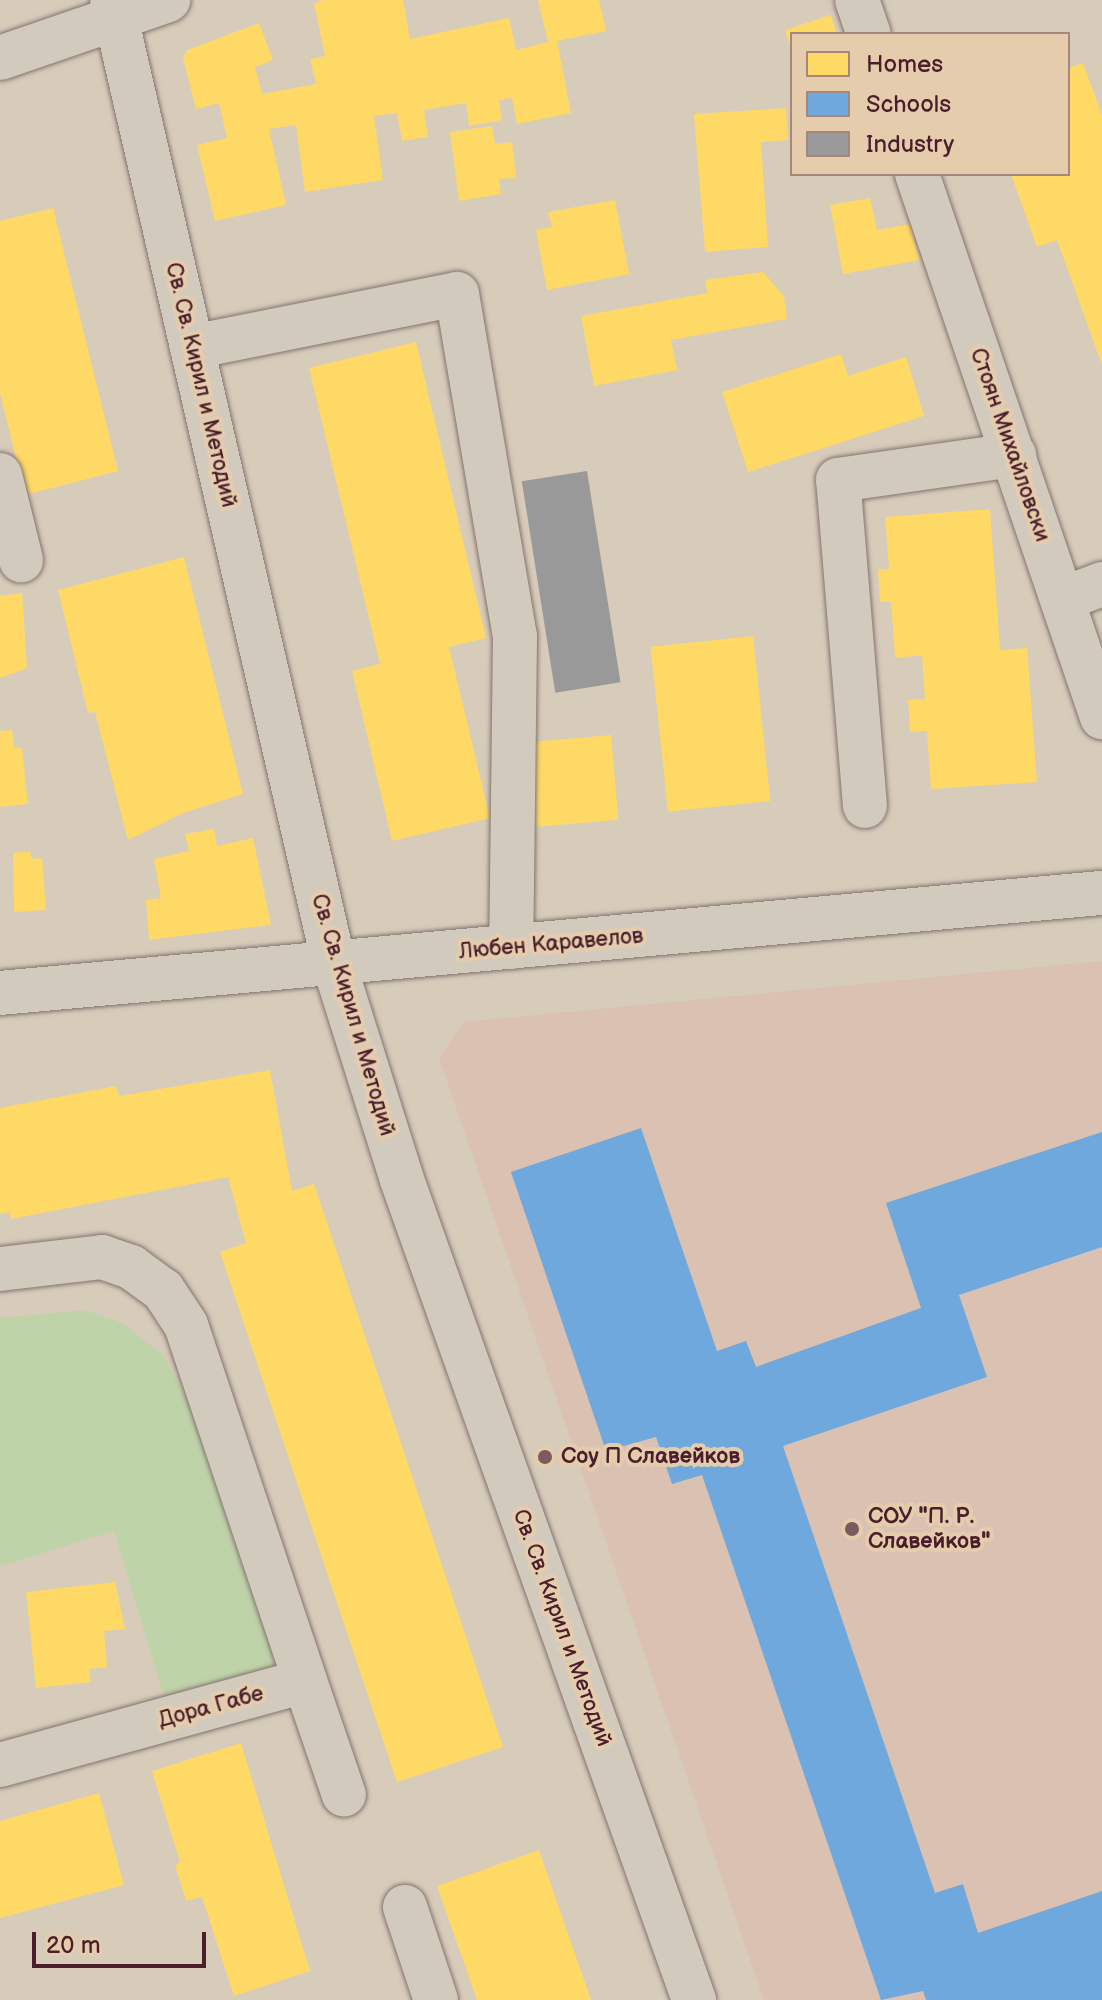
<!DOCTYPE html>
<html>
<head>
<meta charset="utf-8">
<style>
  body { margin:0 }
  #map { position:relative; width:1102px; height:2000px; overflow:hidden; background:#d7cbba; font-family:"Balsamiq Sans",sans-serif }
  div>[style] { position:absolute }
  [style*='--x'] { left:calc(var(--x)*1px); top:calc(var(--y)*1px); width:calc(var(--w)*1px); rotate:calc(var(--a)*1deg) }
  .built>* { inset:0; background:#dac1b2 }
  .green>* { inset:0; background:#bfd3a8 }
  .homes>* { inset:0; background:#ffd966; transform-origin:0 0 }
  .schools>* { inset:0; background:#6fa8dc }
  .industry>* { inset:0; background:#999; transform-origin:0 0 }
  .roads { filter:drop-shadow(0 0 2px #82746f) drop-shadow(0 0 2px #82746f) }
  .minor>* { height:44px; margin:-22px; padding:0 22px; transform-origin:22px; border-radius:22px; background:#d3cabe }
  .dots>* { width:22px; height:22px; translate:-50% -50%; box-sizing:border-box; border:4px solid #e4ccad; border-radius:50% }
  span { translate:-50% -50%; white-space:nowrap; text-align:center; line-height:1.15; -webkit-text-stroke:8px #e4ccad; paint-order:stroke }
  .street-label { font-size:22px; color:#4a1f2b }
  .poi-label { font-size:22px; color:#4a1f2b; font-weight:700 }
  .left { translate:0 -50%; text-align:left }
  .legend { position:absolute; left:790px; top:32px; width:280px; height:144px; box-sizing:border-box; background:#e4ccad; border:2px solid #a68779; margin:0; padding:10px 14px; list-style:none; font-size:24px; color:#4a1f2b }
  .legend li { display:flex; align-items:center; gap:16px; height:40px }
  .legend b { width:40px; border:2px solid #a68779 }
  .scale { position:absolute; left:32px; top:1932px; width:174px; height:36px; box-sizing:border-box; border:4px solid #4a1f2b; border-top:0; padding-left:10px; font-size:24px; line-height:28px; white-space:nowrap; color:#4a1f2b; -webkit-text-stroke:6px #e4ccad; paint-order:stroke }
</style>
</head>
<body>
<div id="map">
  <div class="built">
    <div style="clip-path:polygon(1102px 961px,1102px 2000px,764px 2000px,439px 1058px,464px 1022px)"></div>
  </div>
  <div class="green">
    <div style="clip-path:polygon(84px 1310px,122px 1323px,162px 1354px,196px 1414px,282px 1668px,165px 1699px,114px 1531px,0 1566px,0 1318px)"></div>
  </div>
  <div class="homes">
    <div style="clip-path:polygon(323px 0,403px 0,410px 39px,509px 18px,516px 50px,548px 42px,538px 0,599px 0,606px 31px,557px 41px,571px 113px,517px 124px,512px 98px,499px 100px,502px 120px,469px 126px,466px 103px,424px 110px,428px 137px,402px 141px,397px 113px,374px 116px,383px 180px,305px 192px,296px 125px,269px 129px,286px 205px,215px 221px,197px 145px,227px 138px,219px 103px,196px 109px,183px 58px,187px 50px,259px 23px,273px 60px,255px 67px,262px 94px,316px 84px,310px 59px,325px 56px,314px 3px)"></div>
    <div style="clip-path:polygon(831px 15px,837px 34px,792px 34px,791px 49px,785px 30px)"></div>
    <div style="clip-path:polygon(1083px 63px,1102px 115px,1102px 365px,1057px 240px,1037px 247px,1011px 174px,1068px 174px,1068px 68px)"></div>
    <div style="clip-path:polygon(786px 108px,788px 140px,761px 142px,768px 247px,705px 252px,694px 114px)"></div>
    <div style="clip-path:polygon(492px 126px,495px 144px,512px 142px,516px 178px,499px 179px,501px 194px,459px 201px,450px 132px)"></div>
    <div style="clip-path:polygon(870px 198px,877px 230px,910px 224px,920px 260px,843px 274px,830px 205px)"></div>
    <div style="clip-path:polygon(615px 200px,629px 274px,547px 290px,536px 230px,552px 227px,548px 212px)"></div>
    <div style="clip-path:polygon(53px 208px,118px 471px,25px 495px,0 393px,0 221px)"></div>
    <div style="clip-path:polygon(763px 272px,784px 296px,787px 319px,671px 340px,677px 370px,594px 386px,581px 316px,707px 293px,705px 280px)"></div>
    <div style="clip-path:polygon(416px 342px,486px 638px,449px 647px,490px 818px,392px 841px,352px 671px,380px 664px,309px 368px)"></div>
    <div style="clip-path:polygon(841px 354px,848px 376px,906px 357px,924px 416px,748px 472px,722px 392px)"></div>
    <div style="clip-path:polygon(990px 509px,1000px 650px,1027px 648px,1037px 782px,931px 789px,927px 731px,910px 732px,908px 700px,925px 699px,922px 655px,895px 658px,891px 602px,880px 602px,878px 569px,889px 569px,885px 517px)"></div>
    <div style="clip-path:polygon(184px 557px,243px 794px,183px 813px,128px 840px,95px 712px,88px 713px,58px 590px)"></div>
    <div style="clip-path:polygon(22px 593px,27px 668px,0 678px,0 596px)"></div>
    <div style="left:753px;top:636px;width:166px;height:103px;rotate:84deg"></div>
    <div style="clip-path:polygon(12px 730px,14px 748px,22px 748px,28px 804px,0 807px,0 731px)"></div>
    <div style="left:611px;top:735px;width:85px;height:83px;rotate:85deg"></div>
    <div style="clip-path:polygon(214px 829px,217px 846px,253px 838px,271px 925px,149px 940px,146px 900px,161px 898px,154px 859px,189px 851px,185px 834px)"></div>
    <div style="clip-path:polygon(30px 851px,32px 859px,42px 858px,46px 910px,14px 912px,13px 853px)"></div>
    <div style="clip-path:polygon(270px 1070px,292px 1191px,314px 1184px,503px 1747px,397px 1782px,220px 1252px,246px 1243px,228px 1177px,11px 1219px,10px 1212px,0 1214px,0 1108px,116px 1086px,119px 1096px)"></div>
    <div style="clip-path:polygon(115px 1582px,125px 1629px,104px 1631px,107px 1667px,89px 1669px,91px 1682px,36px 1688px,26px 1592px)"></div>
    <div style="clip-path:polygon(241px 1743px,310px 1971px,234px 1996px,202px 1897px,186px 1901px,175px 1865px,180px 1862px,152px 1771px)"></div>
    <div style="clip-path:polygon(99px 1793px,124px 1885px,0 1918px,0 1821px)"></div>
    <div style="clip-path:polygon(539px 1850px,591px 2000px,477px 2000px,437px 1886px)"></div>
  </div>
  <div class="schools">
    <div style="clip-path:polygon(641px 1128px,717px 1351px,746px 1341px,756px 1367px,921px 1308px,886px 1203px,1102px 1132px,1102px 1247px,959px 1295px,987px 1377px,783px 1446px,935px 1893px,963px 1884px,978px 1933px,1102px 1891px,1102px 2000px,926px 2000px,923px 1991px,881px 2000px,702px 1475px,672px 1484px,656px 1437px,606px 1451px,511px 1172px)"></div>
  </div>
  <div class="industry">
    <div style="left:587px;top:471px;width:214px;height:66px;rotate:81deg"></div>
  </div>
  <div class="roads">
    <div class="minor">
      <div style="--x:112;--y:0;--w:989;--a:77.03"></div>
      <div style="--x:334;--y:964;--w:223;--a:72.5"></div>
      <div style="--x:401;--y:1177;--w:874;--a:70.4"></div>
      <div style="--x:857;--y:0;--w:36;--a:71"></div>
      <div style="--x:0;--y:58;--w:178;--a:-19"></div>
      <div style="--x:917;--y:174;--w:574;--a:71.19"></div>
      <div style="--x:192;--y:347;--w:270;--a:-11.3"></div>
      <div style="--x:457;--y:294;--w:347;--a:80.4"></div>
      <div style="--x:515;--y:636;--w:311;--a:90.7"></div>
      <div style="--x:0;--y:475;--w:88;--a:76.1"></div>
      <div style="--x:1063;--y:599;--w:42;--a:-21"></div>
      <div style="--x:865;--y:806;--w:327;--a:-94.7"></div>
      <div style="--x:838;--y:480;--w:178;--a:-8.1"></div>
      <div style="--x:0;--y:993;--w:1107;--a:-5.19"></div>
      <div style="--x:0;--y:1269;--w:103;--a:-6.7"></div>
      <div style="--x:102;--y:1257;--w:31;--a:19"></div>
      <div style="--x:131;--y:1267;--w:39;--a:36"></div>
      <div style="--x:163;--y:1290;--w:42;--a:56.7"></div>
      <div style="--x:186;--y:1325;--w:375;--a:71.5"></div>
      <div style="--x:0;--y:1765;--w:316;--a:-15.4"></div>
      <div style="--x:305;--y:1681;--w:120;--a:71.1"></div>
      <div style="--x:405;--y:1907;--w:98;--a:71.6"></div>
    </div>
  </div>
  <div class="dots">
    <div style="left:545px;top:1457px;background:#7b5b5d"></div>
    <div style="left:852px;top:1529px;background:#7b5b5d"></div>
  </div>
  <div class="street-label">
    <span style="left:201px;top:385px;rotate:77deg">Св. Св. Кирил и Методий</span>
    <span style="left:1010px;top:445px;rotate:71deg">Стоян Михайловски</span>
    <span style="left:551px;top:944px;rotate:-5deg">Любен Каравелов</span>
    <span style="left:353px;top:1015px;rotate:74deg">Св. Св. Кирил и Методий</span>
    <span style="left:562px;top:1628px;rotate:70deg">Св. Св. Кирил и Методий</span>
    <span style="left:211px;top:1707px;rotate:-15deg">Дора Габе</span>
  </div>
  <div class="poi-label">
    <span class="left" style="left:561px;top:1457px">Соу П Славейков</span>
    <span class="left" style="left:868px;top:1529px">СОУ "П. Р.<br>Славейков"</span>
  </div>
  <ul class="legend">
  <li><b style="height:22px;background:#ffd966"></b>Homes</li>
  <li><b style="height:22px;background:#6fa8dc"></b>Schools</li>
  <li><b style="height:22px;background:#999"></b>Industry</li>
  </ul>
  <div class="scale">20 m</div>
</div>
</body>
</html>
